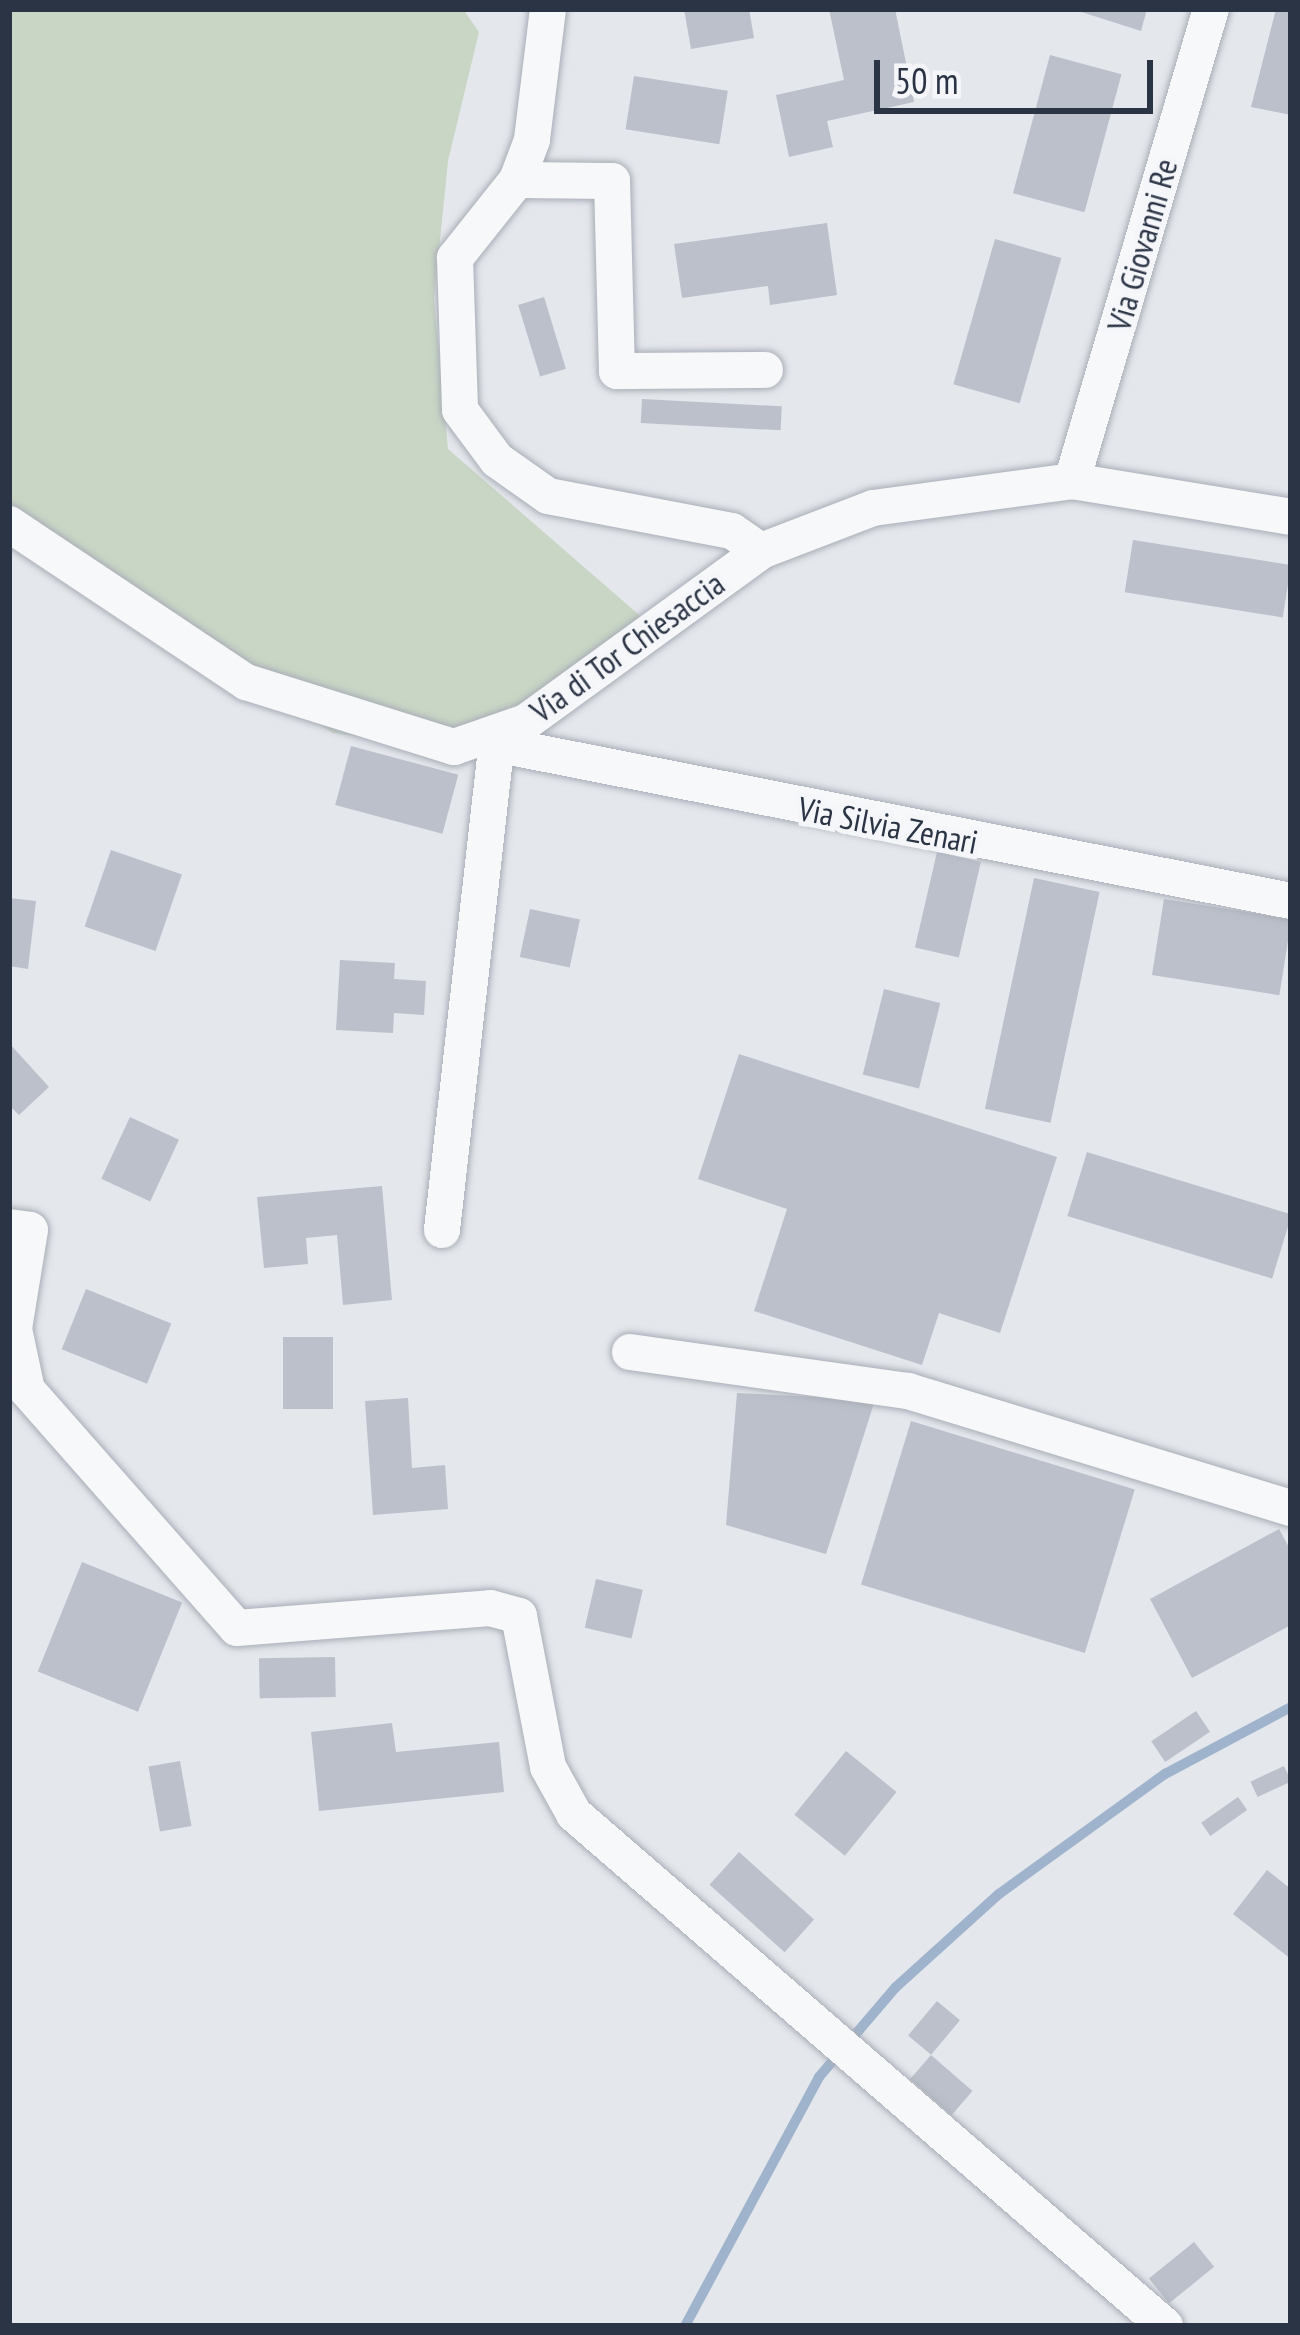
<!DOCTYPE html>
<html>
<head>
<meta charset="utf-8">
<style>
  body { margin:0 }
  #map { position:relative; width:1300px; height:2335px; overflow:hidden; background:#e4e7ec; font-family:"PT Sans Narrow",sans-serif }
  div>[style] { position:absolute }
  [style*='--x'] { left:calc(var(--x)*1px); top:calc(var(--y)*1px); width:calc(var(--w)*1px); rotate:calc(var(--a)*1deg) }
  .green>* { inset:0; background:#c9d6c5 }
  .stream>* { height:10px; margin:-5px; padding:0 5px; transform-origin:5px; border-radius:5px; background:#9fb4cc }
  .building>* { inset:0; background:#bbc0ca; transform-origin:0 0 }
  .roads { filter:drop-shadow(0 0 3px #a9aeb7) drop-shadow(0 0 3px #a9aeb7) }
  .minor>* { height:36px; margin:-18px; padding:0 18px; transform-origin:18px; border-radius:18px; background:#f7f8fa }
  span { translate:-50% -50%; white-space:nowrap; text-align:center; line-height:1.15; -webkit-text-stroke:10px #f4f6f9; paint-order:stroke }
  .street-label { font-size:33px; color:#2b3445 }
  .frame { position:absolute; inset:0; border:12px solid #2b3445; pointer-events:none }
  .scale { position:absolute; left:874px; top:60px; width:279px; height:54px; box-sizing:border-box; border:6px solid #2b3445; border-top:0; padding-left:15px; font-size:36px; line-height:42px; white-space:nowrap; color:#2b3445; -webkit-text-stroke:9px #f4f6f9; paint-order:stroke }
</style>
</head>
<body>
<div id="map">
  <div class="green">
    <div style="clip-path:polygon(9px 9px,463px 9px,479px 32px,448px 161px,434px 299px,448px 449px,653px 627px,526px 722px,427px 745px,333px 733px,9px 523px)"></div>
  </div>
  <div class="stream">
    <div style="--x:685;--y:2326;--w:283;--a:-61.7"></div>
    <div style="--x:819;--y:2077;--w:118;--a:-49.5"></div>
    <div style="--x:896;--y:1987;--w:139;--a:-42.1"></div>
    <div style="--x:999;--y:1894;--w:205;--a:-35.9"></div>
    <div style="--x:1165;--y:1774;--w:143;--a:-28"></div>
  </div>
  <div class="building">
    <div style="clip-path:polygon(684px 9px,749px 9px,754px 38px,691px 49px)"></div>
    <div style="clip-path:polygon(829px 9px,895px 9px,914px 102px,827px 121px,833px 147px,789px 157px,776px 95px,844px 80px)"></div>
    <div style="clip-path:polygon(1072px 9px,1147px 9px,1141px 31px)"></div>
    <div style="clip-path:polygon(1276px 9px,1291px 12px,1291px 115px,1251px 107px)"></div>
    <div style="left:1050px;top:55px;width:74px;height:143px;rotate:15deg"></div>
    <div style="left:634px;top:76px;width:95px;height:54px;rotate:9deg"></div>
    <div style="clip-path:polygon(827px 223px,837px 295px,770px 305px,768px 286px,682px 298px,674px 244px)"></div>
    <div style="left:995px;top:239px;width:69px;height:151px;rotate:16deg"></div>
    <div style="left:544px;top:297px;width:75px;height:27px;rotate:73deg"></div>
    <div style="left:642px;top:399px;width:140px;height:24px;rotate:3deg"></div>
    <div style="left:1133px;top:540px;width:160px;height:53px;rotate:9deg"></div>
    <div style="left:351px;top:746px;width:111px;height:61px;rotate:15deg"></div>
    <div style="left:111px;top:850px;width:75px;height:81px;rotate:19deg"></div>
    <div style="left:937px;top:852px;width:45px;height:98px;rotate:13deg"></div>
    <div style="left:1034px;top:878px;width:67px;height:236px;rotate:12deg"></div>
    <div style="clip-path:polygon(9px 898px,36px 901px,28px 969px,9px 966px)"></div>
    <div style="left:1164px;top:899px;width:129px;height:77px;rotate:9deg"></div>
    <div style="left:530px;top:909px;width:51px;height:49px;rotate:12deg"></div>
    <div style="clip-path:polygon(340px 960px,395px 963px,394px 979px,426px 981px,424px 1015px,394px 1013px,393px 1033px,336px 1030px)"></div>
    <div style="left:884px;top:989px;width:58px;height:88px;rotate:14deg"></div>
    <div style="clip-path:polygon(9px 1043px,49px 1087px,19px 1115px,9px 1105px)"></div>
    <div style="clip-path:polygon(739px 1054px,1057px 1157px,1000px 1333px,939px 1313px,922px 1365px,754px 1311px,787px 1209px,698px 1179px)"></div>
    <div style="left:130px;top:1117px;width:54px;height:68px;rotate:25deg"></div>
    <div style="left:1087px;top:1152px;width:214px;height:67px;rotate:17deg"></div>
    <div style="clip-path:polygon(382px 1186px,392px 1300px,343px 1305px,337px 1235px,306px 1238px,308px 1264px,264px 1268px,257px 1197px)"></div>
    <div style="left:86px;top:1289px;width:92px;height:65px;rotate:22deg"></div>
    <div style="left:283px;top:1337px;width:50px;height:72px"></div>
    <div style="clip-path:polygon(737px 1393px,875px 1400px,826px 1554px,726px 1525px)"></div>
    <div style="clip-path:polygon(408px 1398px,412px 1468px,445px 1465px,448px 1509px,373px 1515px,365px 1401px)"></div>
    <div style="left:911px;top:1421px;width:234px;height:171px;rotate:17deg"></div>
    <div style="clip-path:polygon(1279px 1529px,1291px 1551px,1291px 1625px,1192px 1678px,1150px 1599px)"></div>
    <div style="left:82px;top:1562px;width:108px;height:118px;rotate:22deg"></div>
    <div style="left:596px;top:1579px;width:48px;height:50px;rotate:13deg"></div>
    <div style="left:335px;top:1657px;width:40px;height:76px;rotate:89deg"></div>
    <div style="left:1196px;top:1711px;width:25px;height:54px;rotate:56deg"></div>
    <div style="clip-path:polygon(392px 1723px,396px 1752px,499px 1742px,504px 1792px,319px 1811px,311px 1732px)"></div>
    <div style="left:846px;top:1751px;width:65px;height:82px;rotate:39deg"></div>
    <div style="left:180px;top:1761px;width:66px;height:32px;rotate:80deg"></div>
    <div style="left:1284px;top:1766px;width:17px;height:37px;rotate:65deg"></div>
    <div style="left:1238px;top:1797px;width:16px;height:45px;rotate:55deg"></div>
    <div style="left:739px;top:1852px;width:101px;height:44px;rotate:42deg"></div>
    <div style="clip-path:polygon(1267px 1870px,1291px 1889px,1291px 1959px,1233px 1914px)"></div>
    <div style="left:937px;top:2001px;width:30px;height:45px;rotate:40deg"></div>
    <div style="left:931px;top:2055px;width:55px;height:32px;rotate:41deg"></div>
    <div style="left:1194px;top:2242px;width:32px;height:58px;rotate:51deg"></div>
  </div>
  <div class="roads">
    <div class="minor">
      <div style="--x:548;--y:9;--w:132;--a:97"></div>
      <div style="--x:532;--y:140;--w:43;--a:110.6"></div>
      <div style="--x:517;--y:180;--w:100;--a:128.5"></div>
      <div style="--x:455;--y:258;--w:152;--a:88.1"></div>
      <div style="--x:460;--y:410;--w:62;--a:53.5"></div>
      <div style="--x:497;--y:460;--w:62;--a:35.2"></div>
      <div style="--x:548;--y:496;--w:187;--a:10.8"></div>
      <div style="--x:732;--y:531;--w:35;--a:35"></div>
      <div style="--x:517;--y:180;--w:95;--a:0.6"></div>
      <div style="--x:612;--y:181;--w:190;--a:88.5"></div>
      <div style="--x:617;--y:371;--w:148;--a:-0.4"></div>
      <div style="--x:1072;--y:481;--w:492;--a:-73.6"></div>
      <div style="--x:9;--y:524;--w:285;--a:33.7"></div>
      <div style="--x:246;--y:682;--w:218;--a:17.4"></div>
      <div style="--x:454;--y:747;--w:76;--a:-19.1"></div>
      <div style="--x:526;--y:722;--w:291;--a:-36"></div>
      <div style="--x:761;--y:551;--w:120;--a:-21"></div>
      <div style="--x:873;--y:508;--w:201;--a:-7.7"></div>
      <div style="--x:1072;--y:481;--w:222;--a:9.3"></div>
      <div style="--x:490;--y:743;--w:816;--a:11.16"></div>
      <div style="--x:9;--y:1227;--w:21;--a:8"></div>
      <div style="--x:30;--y:1230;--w:100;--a:99.2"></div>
      <div style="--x:14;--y:1329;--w:62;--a:78"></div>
      <div style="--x:27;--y:1390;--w:317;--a:48.6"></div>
      <div style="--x:237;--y:1628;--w:254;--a:-4.5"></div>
      <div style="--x:490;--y:1608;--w:30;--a:15"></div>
      <div style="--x:519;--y:1616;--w:154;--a:79.1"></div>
      <div style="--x:548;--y:1767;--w:54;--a:61"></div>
      <div style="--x:574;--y:1814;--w:782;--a:40.9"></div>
      <div style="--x:442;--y:1230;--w:481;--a:-83.6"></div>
      <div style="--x:630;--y:1352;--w:281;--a:8"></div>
      <div style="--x:908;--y:1391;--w:400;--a:17"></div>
    </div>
  </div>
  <div class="street-label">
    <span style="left:1142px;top:245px;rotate:-74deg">Via Giovanni Re</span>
    <span style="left:627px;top:647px;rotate:-36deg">Via di Tor Chiesaccia</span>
    <span style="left:888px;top:825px;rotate:11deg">Via Silvia Zenari</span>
  </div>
  <div class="frame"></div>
  <div class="scale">50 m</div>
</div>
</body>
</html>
